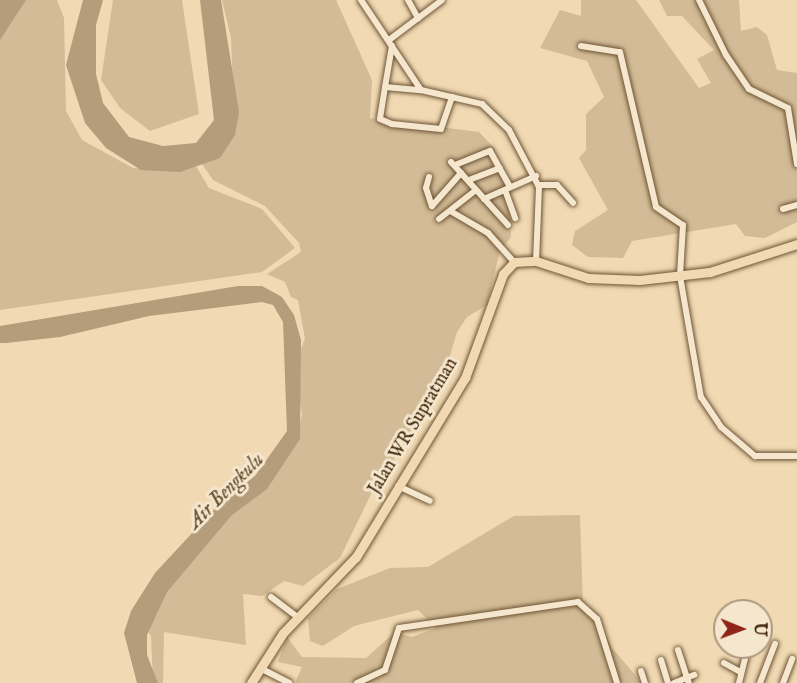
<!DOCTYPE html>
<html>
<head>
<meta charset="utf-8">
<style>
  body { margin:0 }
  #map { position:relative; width:797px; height:683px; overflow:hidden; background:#f0d9b3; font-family:"IM FELL English",serif }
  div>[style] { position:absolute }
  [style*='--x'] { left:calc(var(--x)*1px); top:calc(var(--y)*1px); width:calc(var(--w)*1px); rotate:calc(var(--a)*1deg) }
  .green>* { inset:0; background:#d2bb96 }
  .water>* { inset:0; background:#b59c7a }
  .roads { filter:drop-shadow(0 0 2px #6e5435) drop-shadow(0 0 2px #6e5435) }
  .minor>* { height:6px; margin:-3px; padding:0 3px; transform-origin:3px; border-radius:3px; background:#f5e6ce }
  .highway>* { height:9px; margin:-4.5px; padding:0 4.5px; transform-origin:4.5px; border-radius:4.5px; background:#f0d9b3 }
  span { translate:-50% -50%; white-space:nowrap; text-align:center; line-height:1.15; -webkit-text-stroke:6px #f5e6ce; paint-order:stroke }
  .street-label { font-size:18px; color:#42270b }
  .water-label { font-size:20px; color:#644a2c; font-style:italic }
  .north { position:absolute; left:713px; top:599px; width:60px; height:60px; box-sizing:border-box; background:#f5e6ce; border:2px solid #ad9a80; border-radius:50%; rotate:91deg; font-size:16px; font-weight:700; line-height:24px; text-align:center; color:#42270b }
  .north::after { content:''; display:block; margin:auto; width:21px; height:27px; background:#8f2418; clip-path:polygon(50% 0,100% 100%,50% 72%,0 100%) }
</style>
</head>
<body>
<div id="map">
  <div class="green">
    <div style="clip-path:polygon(24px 0,57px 0,64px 18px,66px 111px,82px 140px,133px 168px,196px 166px,209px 188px,262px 209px,295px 248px,262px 272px,0 310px,0 36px)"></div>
    <div style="clip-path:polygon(113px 0,182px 0,199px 114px,150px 131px,120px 108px,101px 80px)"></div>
    <div style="clip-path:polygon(222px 0,336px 0,372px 80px,370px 118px,479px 132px,495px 149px,492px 168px,508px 184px,511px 237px,500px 251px,487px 305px,467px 317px,457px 332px,438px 396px,374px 488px,340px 558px,303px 586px,284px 581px,262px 596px,243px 594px,246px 645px,164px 632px,163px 683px,153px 683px,151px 636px,143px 623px,153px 604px,299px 429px,302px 414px,294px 366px,305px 339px,298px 300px,291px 297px,285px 282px,267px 274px,301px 252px,299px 243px,265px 206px,213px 180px,200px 161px,234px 114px,231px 38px)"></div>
    <div style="clip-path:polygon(581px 0,636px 0,699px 88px,711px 83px,697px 59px,714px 50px,682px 16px,667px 16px,659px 0,739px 0,741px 31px,757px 27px,767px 35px,777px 70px,797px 73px,797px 222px,765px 238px,745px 236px,736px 224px,632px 241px,623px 258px,588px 257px,572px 245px,575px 231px,608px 210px,579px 158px,586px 150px,586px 114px,604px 97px,587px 61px,540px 48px,560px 10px,581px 16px)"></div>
    <div style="clip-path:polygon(580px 515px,583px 610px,598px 619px,612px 648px,642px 683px,295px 683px,302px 667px,278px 662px,287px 637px,302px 657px,366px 658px,395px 632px,412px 637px,436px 628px,418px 610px,354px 626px,323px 646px,310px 641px,308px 618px,337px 589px,390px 568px,428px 567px,514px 516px)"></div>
  </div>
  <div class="water">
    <div style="clip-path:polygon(0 0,26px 0,0 40px)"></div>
    <div style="clip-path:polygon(83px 0,103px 0,96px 25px,96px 74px,103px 103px,129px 137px,163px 146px,196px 143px,214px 120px,200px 0,221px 0,239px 112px,235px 135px,220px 158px,180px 172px,141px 170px,106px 148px,85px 123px,66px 65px)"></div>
    <div style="clip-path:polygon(238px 286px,262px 286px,282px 297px,294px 315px,301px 340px,300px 439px,267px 489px,232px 515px,167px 592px,147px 635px,147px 655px,158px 683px,137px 683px,124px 633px,131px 611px,155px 573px,220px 503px,255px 476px,287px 431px,283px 322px,273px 305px,262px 302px,149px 316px,60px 337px,6px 343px,0 343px,0 326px)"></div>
  </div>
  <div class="roads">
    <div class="minor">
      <div style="--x:361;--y:0;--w:108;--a:56.3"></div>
      <div style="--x:421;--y:90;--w:63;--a:12.9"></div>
      <div style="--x:482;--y:104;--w:37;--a:44"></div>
      <div style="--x:509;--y:130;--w:64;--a:62.2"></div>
      <div style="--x:539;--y:187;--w:74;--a:92.3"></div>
      <div style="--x:408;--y:0;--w:21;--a:61"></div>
      <div style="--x:699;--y:0;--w:61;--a:63.9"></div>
      <div style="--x:726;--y:55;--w:41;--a:55.9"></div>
      <div style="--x:749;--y:89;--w:43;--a:26"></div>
      <div style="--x:788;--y:108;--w:57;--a:80.9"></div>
      <div style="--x:389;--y:40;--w:66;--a:-37"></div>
      <div style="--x:392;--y:46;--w:42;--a:99.7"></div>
      <div style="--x:385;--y:87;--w:36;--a:5"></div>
      <div style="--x:581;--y:46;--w:39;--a:9"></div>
      <div style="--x:620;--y:52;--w:159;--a:76.9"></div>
      <div style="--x:656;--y:207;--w:32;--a:34"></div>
      <div style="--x:683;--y:225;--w:51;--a:93.4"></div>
      <div style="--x:680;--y:276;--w:123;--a:80.2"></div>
      <div style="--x:701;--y:397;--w:36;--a:56"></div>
      <div style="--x:721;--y:427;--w:45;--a:40.5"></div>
      <div style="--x:755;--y:456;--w:42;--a:0"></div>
      <div style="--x:385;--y:87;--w:32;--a:99"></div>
      <div style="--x:380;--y:119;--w:13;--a:23"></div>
      <div style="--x:392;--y:124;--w:49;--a:5.8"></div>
      <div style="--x:441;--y:129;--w:34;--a:-71"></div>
      <div style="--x:451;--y:162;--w:85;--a:47.9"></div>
      <div style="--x:455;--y:165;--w:38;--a:-22"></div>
      <div style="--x:490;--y:151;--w:41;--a:60.9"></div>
      <div style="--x:429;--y:177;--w:11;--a:105"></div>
      <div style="--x:426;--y:188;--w:19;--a:72"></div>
      <div style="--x:432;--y:206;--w:44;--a:-48.7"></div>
      <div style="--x:469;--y:180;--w:33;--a:-21"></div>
      <div style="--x:538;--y:185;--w:19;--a:0"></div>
      <div style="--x:557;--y:185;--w:24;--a:48"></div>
      <div style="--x:505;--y:190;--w:30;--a:70"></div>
      <div style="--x:484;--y:199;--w:57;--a:-23.9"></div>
      <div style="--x:783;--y:209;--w:15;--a:-16"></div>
      <div style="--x:452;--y:212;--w:42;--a:30.3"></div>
      <div style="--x:488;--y:233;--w:39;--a:48"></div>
      <div style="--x:439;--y:219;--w:47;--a:-38.1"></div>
      <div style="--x:398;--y:486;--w:35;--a:25"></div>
      <div style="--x:271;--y:597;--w:35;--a:37"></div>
      <div style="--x:678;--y:650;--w:35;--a:72"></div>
      <div style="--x:661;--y:660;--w:24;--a:73"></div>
      <div style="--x:724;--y:663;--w:18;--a:29"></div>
      <div style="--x:260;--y:668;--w:33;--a:27"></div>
      <div style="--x:641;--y:671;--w:13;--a:72"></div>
      <div style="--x:357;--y:683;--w:31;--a:-25"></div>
      <div style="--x:385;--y:670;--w:44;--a:-71.6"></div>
      <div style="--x:399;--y:628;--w:181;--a:-8.3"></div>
      <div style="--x:578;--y:602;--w:25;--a:42"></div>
      <div style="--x:597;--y:619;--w:67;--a:72.6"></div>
      <div style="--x:674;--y:683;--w:22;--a:-22"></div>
      <div style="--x:739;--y:683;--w:36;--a:-76"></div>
      <div style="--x:760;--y:683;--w:42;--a:-69"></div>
      <div style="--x:783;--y:683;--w:26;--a:-69"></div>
    </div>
    <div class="highway">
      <div style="--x:251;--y:683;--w:59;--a:-57.4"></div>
      <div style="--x:283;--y:633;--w:105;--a:-46.2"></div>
      <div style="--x:356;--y:557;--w:210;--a:-58.7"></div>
      <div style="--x:465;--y:378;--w:111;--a:-69.9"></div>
      <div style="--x:503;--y:274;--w:16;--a:-47"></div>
      <div style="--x:514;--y:262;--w:22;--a:-3"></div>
      <div style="--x:536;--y:261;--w:55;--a:18.1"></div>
      <div style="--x:588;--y:278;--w:52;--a:2.2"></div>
      <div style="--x:640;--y:280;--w:70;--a:-6.5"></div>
      <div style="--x:710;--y:272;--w:91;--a:-17.8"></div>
    </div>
  </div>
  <div class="street-label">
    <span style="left:414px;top:427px;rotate:-59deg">Jalan WR Supratman</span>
  </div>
  <div class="water-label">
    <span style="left:226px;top:491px;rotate:-45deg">Air Bengkulu</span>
  </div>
  <div class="north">U</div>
</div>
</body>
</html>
